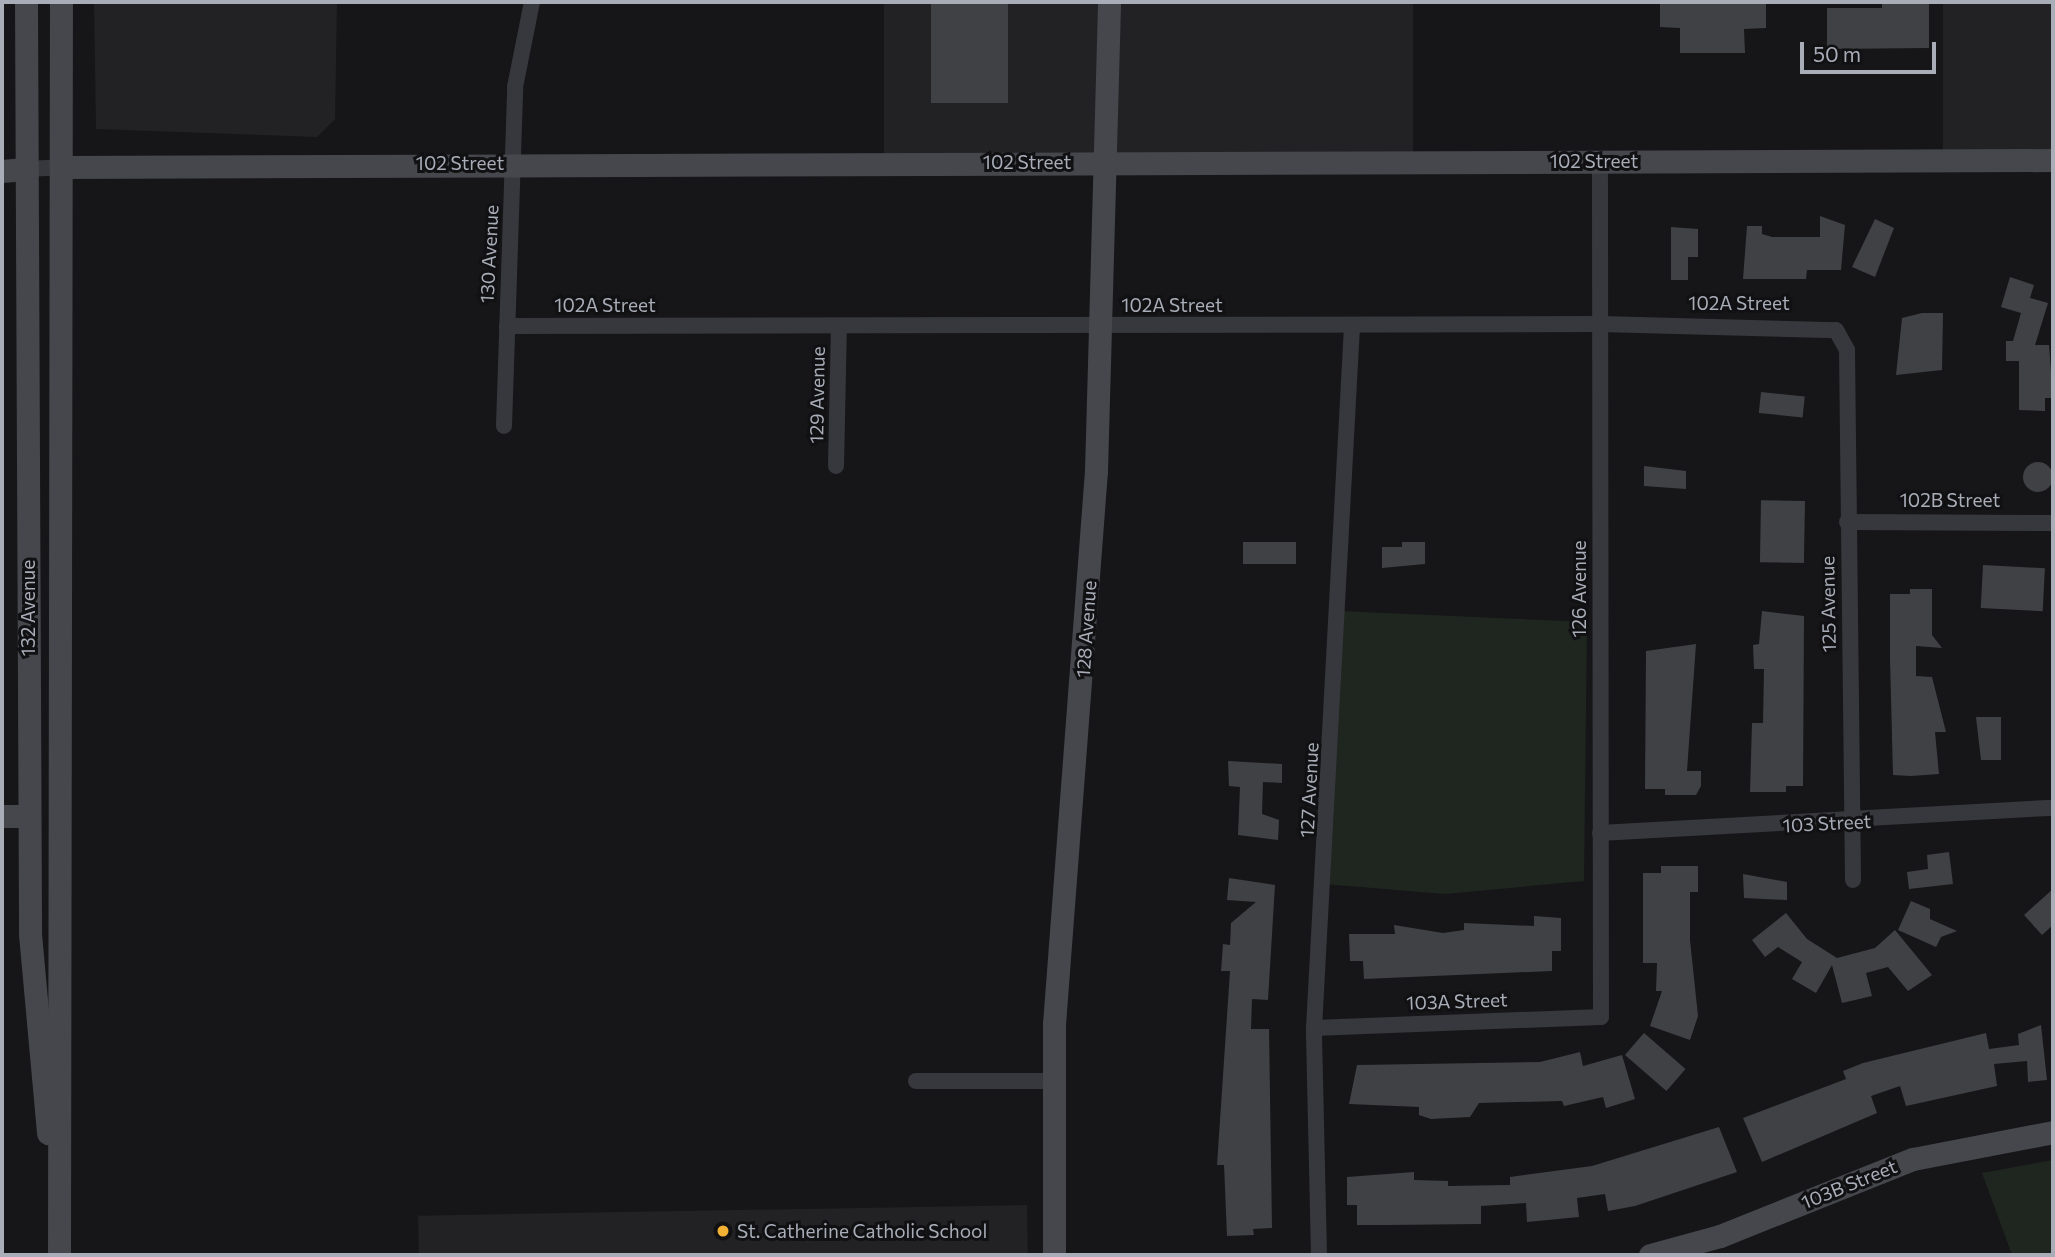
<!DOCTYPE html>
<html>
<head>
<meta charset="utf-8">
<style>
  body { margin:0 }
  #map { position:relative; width:2055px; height:1257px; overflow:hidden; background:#161618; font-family:Commissioner,sans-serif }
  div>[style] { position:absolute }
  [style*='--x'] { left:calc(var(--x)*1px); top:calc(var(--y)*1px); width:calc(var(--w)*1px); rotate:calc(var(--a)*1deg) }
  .built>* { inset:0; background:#222225; transform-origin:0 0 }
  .green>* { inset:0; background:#1e261f }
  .building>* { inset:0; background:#404145; transform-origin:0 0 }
  .round { border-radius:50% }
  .street>* { height:16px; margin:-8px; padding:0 8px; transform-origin:8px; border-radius:8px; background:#37383d }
  .secondary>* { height:23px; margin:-11.5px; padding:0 11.5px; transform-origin:11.5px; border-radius:11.5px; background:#45474d }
  .dots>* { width:19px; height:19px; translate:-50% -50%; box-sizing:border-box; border:4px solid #111113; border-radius:50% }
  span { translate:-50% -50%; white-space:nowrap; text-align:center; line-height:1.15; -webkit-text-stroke:6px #111113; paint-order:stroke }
  .street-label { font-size:19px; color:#a8adb8 }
  .poi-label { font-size:19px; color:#a8adb8 }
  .left { translate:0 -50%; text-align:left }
  .frame { position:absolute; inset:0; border:4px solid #a8adb8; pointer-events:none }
  .scale { position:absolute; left:1800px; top:42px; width:136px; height:32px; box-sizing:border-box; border:4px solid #a8adb8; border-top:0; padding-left:9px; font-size:21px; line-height:24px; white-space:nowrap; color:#a8adb8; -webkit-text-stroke:5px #111113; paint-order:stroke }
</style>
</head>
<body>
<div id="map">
  <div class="built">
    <div style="clip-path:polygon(94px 2px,337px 2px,335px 119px,317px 137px,96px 129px)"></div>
    <div style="left:884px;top:2px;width:529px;height:159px"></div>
    <div style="left:1943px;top:2px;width:110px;height:157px"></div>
    <div style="left:1027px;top:1205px;width:50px;height:609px;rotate:89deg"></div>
  </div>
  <div class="green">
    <div style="clip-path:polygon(1340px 611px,1587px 622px,1584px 881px,1445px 894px,1324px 884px)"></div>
    <div style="clip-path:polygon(2053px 1160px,2053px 1255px,2012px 1255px,1982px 1173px)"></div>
  </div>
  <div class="building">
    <div style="left:931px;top:2px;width:77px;height:101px"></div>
    <div style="clip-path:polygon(1660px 2px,1766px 2px,1766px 28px,1744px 29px,1745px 53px,1680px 53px,1680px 28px,1660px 27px)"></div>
    <div style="clip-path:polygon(1882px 2px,1929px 2px,1929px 48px,1827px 49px,1827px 8px,1882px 8px)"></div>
    <div style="clip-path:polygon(1820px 216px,1845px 225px,1841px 270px,1807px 270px,1806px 279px,1743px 279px,1747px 226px,1762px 226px,1762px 234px,1772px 237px,1820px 237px)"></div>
    <div style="clip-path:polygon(1875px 219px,1894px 228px,1875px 277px,1852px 267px)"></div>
    <div style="clip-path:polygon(1671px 227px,1698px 229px,1698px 257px,1688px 257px,1688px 280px,1671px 280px)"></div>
    <div style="clip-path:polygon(2010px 277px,2034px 285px,2030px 298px,2048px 303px,2035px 345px,2049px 345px,2053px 398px,2045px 398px,2045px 411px,2019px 410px,2019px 361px,2006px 361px,2006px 341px,2013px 341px,2021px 313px,2001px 307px)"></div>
    <div style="clip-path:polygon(1922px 313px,1943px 313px,1942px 370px,1896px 375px,1902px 318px)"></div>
    <div style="left:1761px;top:392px;width:44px;height:21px;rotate:6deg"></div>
    <div class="round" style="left:2023px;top:462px;width:30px;height:30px"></div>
    <div style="clip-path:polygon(1644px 466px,1686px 471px,1686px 489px,1644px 486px)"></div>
    <div style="left:1805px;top:501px;width:62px;height:44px;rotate:91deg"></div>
    <div style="left:1243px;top:542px;width:53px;height:22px"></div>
    <div style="clip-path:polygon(1402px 542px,1425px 542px,1425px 564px,1382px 568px,1382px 547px,1402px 547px)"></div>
    <div style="left:1983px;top:565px;width:62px;height:43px;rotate:3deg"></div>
    <div style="clip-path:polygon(1910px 589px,1932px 589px,1932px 635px,1942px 648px,1916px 646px,1916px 676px,1932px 677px,1946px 732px,1935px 732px,1939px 774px,1911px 776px,1893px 775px,1890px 659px,1890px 594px,1910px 594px)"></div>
    <div style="clip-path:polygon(1762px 611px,1804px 616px,1803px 786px,1786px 786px,1786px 792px,1750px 792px,1752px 723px,1763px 723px,1764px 669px,1754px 669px,1753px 645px,1759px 644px)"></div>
    <div style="clip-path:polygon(1696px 644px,1687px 771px,1701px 771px,1701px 786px,1696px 795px,1665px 795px,1665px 789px,1645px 789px,1646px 651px)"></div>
    <div style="clip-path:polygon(1976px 717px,2001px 717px,2001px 760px,1981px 760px)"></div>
    <div style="clip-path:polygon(1228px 761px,1282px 764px,1282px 783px,1263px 782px,1262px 814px,1279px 820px,1278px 840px,1238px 835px,1240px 787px,1229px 786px)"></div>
    <div style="clip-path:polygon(1949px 852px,1953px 884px,1909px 889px,1907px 872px,1928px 869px,1927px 855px)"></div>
    <div style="clip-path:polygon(1661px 866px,1698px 866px,1698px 892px,1690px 892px,1690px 940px,1698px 1016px,1690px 1040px,1650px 1026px,1662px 991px,1656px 991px,1657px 963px,1643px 963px,1643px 873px,1661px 873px)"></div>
    <div style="clip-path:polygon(1743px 874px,1787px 882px,1787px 900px,1744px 898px)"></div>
    <div style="clip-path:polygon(1229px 878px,1275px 885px,1268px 1000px,1252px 999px,1251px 1029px,1269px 1029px,1272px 1228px,1253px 1229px,1254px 1235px,1227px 1236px,1224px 1165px,1217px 1165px,1230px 971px,1221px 971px,1223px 944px,1230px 945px,1231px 923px,1256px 902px,1227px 900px)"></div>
    <div style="clip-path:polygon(2053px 889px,2053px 925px,2042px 935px,2024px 915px)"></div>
    <div style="clip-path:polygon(1911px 901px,1930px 909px,1930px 919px,1957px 931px,1941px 937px,1936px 947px,1898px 930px)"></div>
    <div style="clip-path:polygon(1786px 913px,1807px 939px,1837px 958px,1875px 948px,1895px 930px,1932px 975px,1908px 991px,1888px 967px,1866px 973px,1872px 996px,1842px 1003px,1832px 965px,1816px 993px,1792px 979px,1802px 962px,1778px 947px,1765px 957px,1752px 940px)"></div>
    <div style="clip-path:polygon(1534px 916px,1561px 918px,1561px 951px,1552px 951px,1552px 971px,1364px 979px,1363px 961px,1350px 961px,1349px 934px,1395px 934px,1394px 925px,1443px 933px,1464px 930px,1464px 923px,1534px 926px)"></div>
    <div style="clip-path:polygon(2041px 1025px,2047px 1080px,2028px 1082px,2027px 1061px,1994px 1064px,1997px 1086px,1906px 1106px,1900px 1086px,1871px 1096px,1877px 1113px,1762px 1162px,1743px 1118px,1846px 1079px,1843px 1071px,1863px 1063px,1986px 1033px,1989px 1049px,2019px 1045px,2018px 1034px)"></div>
    <div style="left:1644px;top:1033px;width:55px;height:29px;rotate:41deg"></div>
    <div style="clip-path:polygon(1580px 1052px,1583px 1066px,1622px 1055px,1635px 1099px,1606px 1108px,1603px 1097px,1564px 1106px,1562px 1101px,1479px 1103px,1470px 1117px,1431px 1119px,1419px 1115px,1419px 1107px,1349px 1104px,1357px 1065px,1540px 1062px)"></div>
    <div style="clip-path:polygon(1719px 1127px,1737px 1172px,1635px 1206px,1608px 1211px,1605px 1194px,1577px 1198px,1579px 1217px,1527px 1222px,1526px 1203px,1481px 1206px,1481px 1224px,1389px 1225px,1357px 1225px,1357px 1205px,1347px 1205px,1347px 1177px,1414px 1172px,1414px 1180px,1448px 1181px,1448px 1186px,1510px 1185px,1510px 1177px,1592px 1166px)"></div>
  </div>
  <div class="street">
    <div style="--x:27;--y:169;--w:35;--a:-3"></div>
    <div style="--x:507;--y:326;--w:1093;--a:-0.1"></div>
    <div style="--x:1600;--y:324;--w:236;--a:1.5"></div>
    <div style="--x:1836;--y:330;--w:23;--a:61"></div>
    <div style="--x:1847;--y:350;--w:530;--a:89.35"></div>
    <div style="--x:504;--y:426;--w:339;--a:-88.1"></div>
    <div style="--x:515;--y:87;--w:87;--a:-78.7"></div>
    <div style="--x:836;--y:466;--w:140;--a:-88.8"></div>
    <div style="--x:1847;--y:522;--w:206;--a:0.3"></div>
    <div style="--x:1600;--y:833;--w:454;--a:-3.2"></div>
    <div style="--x:1314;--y:1028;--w:287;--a:-2.2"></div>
    <div style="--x:1601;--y:1017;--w:855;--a:-90.07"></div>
    <div style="--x:916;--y:1081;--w:138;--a:0"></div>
    <div style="--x:1319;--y:1255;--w:227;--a:-91.3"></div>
    <div style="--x:1314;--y:1028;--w:702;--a:-86.9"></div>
  </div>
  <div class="secondary">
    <div style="--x:26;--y:2;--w:932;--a:89.75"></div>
    <div style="--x:30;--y:934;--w:200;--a:84.8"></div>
    <div style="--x:62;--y:167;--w:1991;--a:-0.2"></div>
    <div style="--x:2;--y:171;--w:25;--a:-5"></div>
    <div style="--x:2;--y:816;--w:27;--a:0"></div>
    <div style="--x:59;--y:1255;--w:1253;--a:-89.91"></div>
    <div style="--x:1054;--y:1255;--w:231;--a:-90"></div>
    <div style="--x:1054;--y:1024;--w:555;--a:-85.66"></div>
    <div style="--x:1096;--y:471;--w:469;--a:-88.4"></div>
    <div style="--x:1650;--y:1255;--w:73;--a:-15.2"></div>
    <div style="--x:1720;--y:1236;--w:208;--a:-21.8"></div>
    <div style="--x:1913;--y:1159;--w:143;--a:-10.9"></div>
  </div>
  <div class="dots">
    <div style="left:723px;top:1231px;background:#f2b134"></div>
  </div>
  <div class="street-label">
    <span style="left:1594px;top:161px">102 Street</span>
    <span style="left:1027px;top:162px">102 Street</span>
    <span style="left:460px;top:163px">102 Street</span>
    <span style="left:489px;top:254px;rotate:-87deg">130 Avenue</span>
    <span style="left:1739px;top:303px">102A Street</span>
    <span style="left:605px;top:305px">102A Street</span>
    <span style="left:1172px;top:305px">102A Street</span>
    <span style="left:817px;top:395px;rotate:-89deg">129 Avenue</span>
    <span style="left:1950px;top:500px">102B Street</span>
    <span style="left:1579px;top:589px;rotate:-90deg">126 Avenue</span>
    <span style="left:1828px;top:604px;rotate:-91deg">125 Avenue</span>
    <span style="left:28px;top:608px;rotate:-90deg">132 Avenue</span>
    <span style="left:1086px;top:629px;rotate:-86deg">128 Avenue</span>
    <span style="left:1309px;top:790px;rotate:-87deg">127 Avenue</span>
    <span style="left:1827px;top:823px;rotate:-3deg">103 Street</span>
    <span style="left:1457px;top:1001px;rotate:-2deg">103A Street</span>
    <span style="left:1849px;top:1184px;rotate:-22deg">103B Street</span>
  </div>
  <div class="poi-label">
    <span class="left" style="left:737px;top:1231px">St. Catherine Catholic School</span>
  </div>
  <div class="frame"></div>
  <div class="scale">50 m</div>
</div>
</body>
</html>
